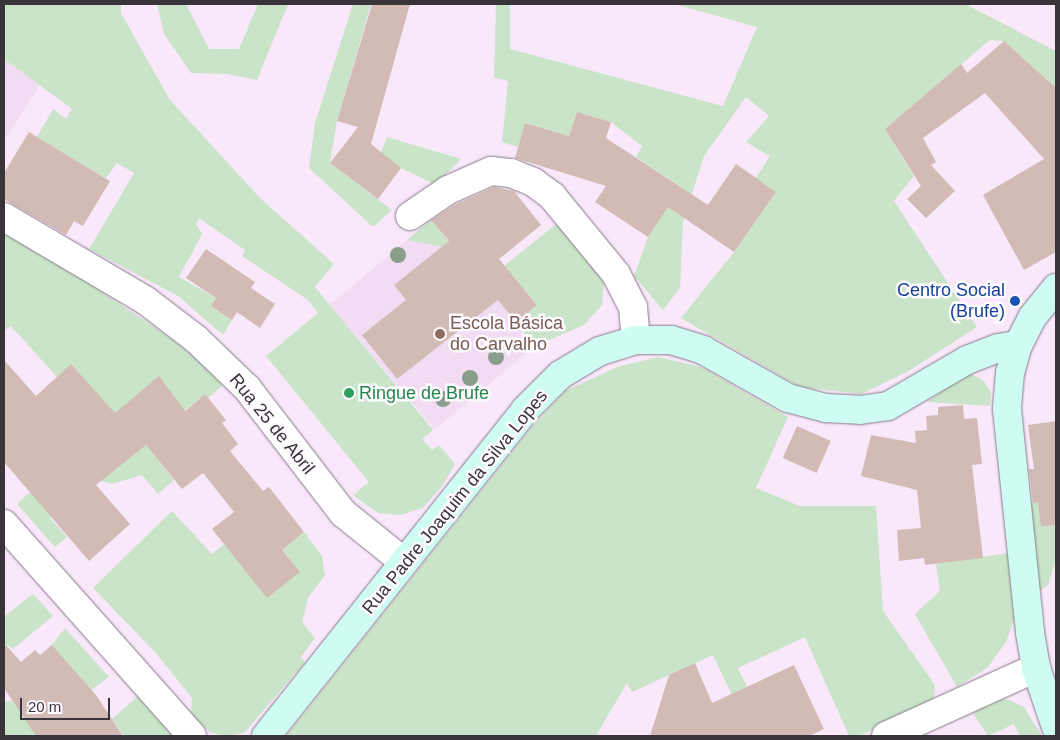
<!DOCTYPE html>
<html>
<head>
<meta charset="utf-8">
<style>
  body { margin:0 }
  #map { position:relative; width:1060px; height:740px; overflow:hidden; background:#f8e8fa; font-family:Helvetica,sans-serif }
  div>[style] { position:absolute }
  [style*='--x'] { left:calc(var(--x)*1px); top:calc(var(--y)*1px); width:calc(var(--w)*1px); rotate:calc(var(--a)*1deg) }
  .built>* { inset:0; background:#f1dcf4; transform-origin:0 0 }
  .green>* { inset:0; background:#c9e4c8 }
  .building>* { inset:0; background:#d2bbb4; transform-origin:0 0 }
  .roads { filter:drop-shadow(0 0 1px #877989) drop-shadow(0 0 1px #877989) }
  .street>* { height:28px; margin:-14px; padding:0 14px; transform-origin:14px; border-radius:14px; background:#fff }
  .secondary>* { height:28px; margin:-14px; padding:0 14px; transform-origin:14px; border-radius:14px; background:#cefbf2 }
  .trees>* { width:16px; height:16px; margin:-8px; border-radius:50%; background:#8b9e8c }
  .dots>* { width:14px; height:14px; translate:-50% -50%; box-sizing:border-box; border:2px solid #fdfafe; border-radius:50% }
  span { translate:-50% -50%; white-space:nowrap; text-align:center; line-height:1.15; -webkit-text-stroke:5px #fdfafe; paint-order:stroke }
  .transit-label { font-size:18px; color:#164399 }
  .right { translate:-100% -50%; text-align:right }
  .education-label { font-size:18px; color:#785e54 }
  .left { translate:0 -50%; text-align:left }
  .leisure-label { font-size:18px; color:#27864d }
  .street-label { font-size:18px; color:#39333a }
  .frame { position:absolute; inset:0; border:5px solid #39333a; pointer-events:none }
  .scale { position:absolute; left:20px; top:698px; width:90px; height:22px; box-sizing:border-box; border:2px solid #39333a; border-top:0; padding-left:6px; font-size:15px; line-height:18px; white-space:nowrap; color:#39333a; -webkit-text-stroke:4px #fdfafe; paint-order:stroke }
</style>
</head>
<body>
<div id="map">
  <div class="built">
    <div style="clip-path:polygon(4px 59px,40px 85px,4px 141px)"></div>
    <div style="left:431px;top:220px;width:163px;height:132px;rotate:50deg"></div>
  </div>
  <div class="green">
    <div style="clip-path:polygon(4px 4px,121px 4px,121px 13px,170px 100px,261px 199px,334px 264px,315px 287px,433px 430px,422px 439px,432px 450px,439px 445px,455px 464px,443px 485px,423px 508px,401px 515px,378px 513px,353px 495px,369px 482px,266px 356px,318px 313px,308px 300px,242px 256px,245px 250px,199px 218px,196px 224px,202px 234px,179px 277px,216px 298px,211px 306px,232px 320px,223px 335px,178px 296px,89px 249px,134px 173px,117px 163px,106px 178px,37px 137px,53px 109px,66px 119px,72px 109px,4px 59px)"></div>
    <div style="clip-path:polygon(157px 4px,186px 4px,209px 49px,239px 49px,258px 4px,288px 4px,257px 80px,227px 74px,191px 73px,164px 34px)"></div>
    <div style="clip-path:polygon(353px 4px,371px 4px,337px 121px,330px 163px,392px 210px,373px 227px,309px 168px,315px 123px)"></div>
    <div style="clip-path:polygon(496px 4px,510px 4px,510px 49px,723px 106px,757px 27px,674px 4px,965px 4px,1056px 51px,1056px 88px,1004px 41px,990px 40px,885px 129px,914px 176px,894px 201px,977px 327px,907px 372px,861px 394px,800px 387px,681px 318px,734px 252px,776px 192px,756px 178px,770px 156px,746px 142px,769px 116px,746px 97px,704px 156px,683px 222px,680px 288px,663px 310px,634px 276px,648px 237px,681px 187px,636px 157px,642px 146px,620px 129px,611px 122px,577px 112px,569px 136px,526px 123px,518px 147px,502px 142px,508px 81px,494px 78px)"></div>
    <div style="clip-path:polygon(387px 137px,461px 159px,436px 185px,401px 168px,381px 153px)"></div>
    <div style="clip-path:polygon(431px 220px,455px 249px,407px 240px)"></div>
    <div style="clip-path:polygon(560px 221px,578px 239px,604px 282px,602px 305px,584px 325px,535px 346px,516px 322px,537px 304px,504px 266px)"></div>
    <div style="clip-path:polygon(4px 231px,59px 263px,163px 333px,209px 367px,223px 385px,208px 398px,205px 394px,144px 442px,174px 480px,158px 494px,142px 475px,112px 484px,95px 479px,50px 518px,67px 537px,55px 547px,17px 504px,30px 492px,92px 388px,72px 365px,57px 377px,11px 326px,4px 331px)"></div>
    <div style="clip-path:polygon(658px 357px,701px 367px,788px 417px,756px 488px,800px 506px,876px 506px,883px 611px,935px 685px,934px 701px,859px 736px,849px 736px,805px 637px,738px 668px,770px 736px,751px 736px,713px 655px,632px 692px,627px 683px,596px 736px,286px 736px,532px 427px,565px 391px,617px 367px)"></div>
    <div style="clip-path:polygon(972px 374px,984px 381px,991px 393px,990px 406px,928px 402px,954px 381px)"></div>
    <div style="clip-path:polygon(1056px 500px,1056px 559px,1048px 585px,1036px 594px,1027px 503px)"></div>
    <div style="clip-path:polygon(172px 511px,212px 554px,224px 544px,267px 597px,300px 572px,282px 550px,304px 532px,322px 556px,325px 575px,308px 598px,302px 622px,315px 638px,301px 657px,305px 662px,244px 733px,225px 736px,210px 732px,191px 715px,192px 698px,155px 652px,93px 588px)"></div>
    <div style="clip-path:polygon(1008px 553px,1014px 619px,1006px 642px,987px 668px,957px 687px,915px 614px,940px 591px,936px 564px)"></div>
    <div style="clip-path:polygon(33px 594px,53px 616px,13px 649px,4px 643px,4px 617px)"></div>
    <div style="clip-path:polygon(65px 628px,109px 677px,34px 732px,36px 736px,4px 736px,4px 703px,11px 700px,30px 722px,81px 678px,52px 645px)"></div>
    <div style="clip-path:polygon(138px 696px,174px 736px,124px 736px,112px 719px)"></div>
    <div style="clip-path:polygon(994px 700px,1010px 700px,1024px 707px,1042px 736px,1020px 736px,1014px 724px,988px 736px,972px 711px)"></div>
  </div>
  <div class="building">
    <div style="clip-path:polygon(372px 4px,410px 4px,371px 144px,401px 168px,378px 199px,330px 163px,358px 127px,337px 121px)"></div>
    <div style="clip-path:polygon(1004px 41px,1056px 88px,1056px 252px,1024px 270px,983px 195px,1044px 159px,985px 93px,923px 138px,936px 162px,931px 165px,955px 191px,926px 218px,907px 199px,921px 186px,885px 129px,961px 64px,967px 73px)"></div>
    <div style="clip-path:polygon(577px 112px,611px 122px,606px 138px,708px 205px,736px 164px,776px 192px,734px 252px,668px 207px,648px 237px,595px 202px,606px 186px,515px 158px,525px 123px,569px 136px)"></div>
    <div style="clip-path:polygon(29px 132px,110px 181px,83px 226px,74px 221px,66px 235px,4px 199px,4px 173px)"></div>
    <div style="clip-path:polygon(494px 187px,514px 191px,541px 225px,499px 259px,537px 305px,516px 322px,498px 300px,397px 379px,362px 335px,406px 300px,394px 285px,449px 241px,431px 220px,456px 204px)"></div>
    <div style="clip-path:polygon(206px 249px,255px 282px,251px 288px,275px 304px,260px 328px,237px 312px,232px 320px,211px 306px,216px 298px,186px 278px)"></div>
    <div style="clip-path:polygon(4px 360px,36px 396px,71px 364px,115px 413px,159px 376px,185px 411px,205px 394px,226px 420px,222px 423px,238px 444px,230px 451px,263px 491px,269px 487px,304px 532px,282px 550px,300px 572px,267px 598px,212px 529px,234px 512px,203px 473px,182px 489px,146px 445px,96px 485px,130px 524px,89px 561px,4px 462px)"></div>
    <div style="clip-path:polygon(963px 405px,964px 419px,977px 418px,982px 464px,972px 465px,983px 558px,925px 565px,924px 558px,899px 561px,897px 530px,921px 528px,917px 490px,861px 476px,871px 435px,916px 443px,915px 431px,927px 430px,926px 416px,938px 415px,938px 407px)"></div>
    <div style="clip-path:polygon(1056px 421px,1056px 525px,1041px 526px,1038px 502px,1033px 503px,1029px 469px,1034px 469px,1028px 425px)"></div>
    <div style="left:797px;top:426px;width:37px;height:35px;rotate:24deg"></div>
    <div style="clip-path:polygon(4px 643px,21px 662px,35px 650px,40px 655px,52px 645px,96px 695px,123px 736px,36px 736px,4px 688px)"></div>
    <div style="clip-path:polygon(695px 663px,712px 703px,794px 665px,824px 729px,809px 736px,650px 736px,669px 675px)"></div>
  </div>
  <div class="roads">
    <div class="street">
      <div style="--x:410;--y:216;--w:46;--a:-34.4"></div>
      <div style="--x:448;--y:190;--w:47;--a:-23.8"></div>
      <div style="--x:491;--y:171;--w:20;--a:6"></div>
      <div style="--x:511;--y:173;--w:24;--a:22"></div>
      <div style="--x:533;--y:182;--w:24;--a:36"></div>
      <div style="--x:552;--y:196;--w:101;--a:50.6"></div>
      <div style="--x:616;--y:274;--w:37;--a:63"></div>
      <div style="--x:633;--y:307;--w:33;--a:85"></div>
      <div style="--x:4;--y:217;--w:164;--a:30.5"></div>
      <div style="--x:145;--y:300;--w:64;--a:37.4"></div>
      <div style="--x:196;--y:339;--w:71;--a:43.9"></div>
      <div style="--x:247;--y:388;--w:158;--a:52.5"></div>
      <div style="--x:343;--y:513;--w:78;--a:38.8"></div>
      <div style="--x:4;--y:524;--w:283;--a:48.4"></div>
      <div style="--x:886;--y:736;--w:165;--a:-24.4"></div>
    </div>
    <div class="secondary">
      <div style="--x:1056;--y:288;--w:38;--a:129"></div>
      <div style="--x:1032;--y:318;--w:30;--a:117"></div>
      <div style="--x:1018;--y:345;--w:29;--a:106"></div>
      <div style="--x:1010;--y:373;--w:36;--a:95"></div>
      <div style="--x:1007;--y:409;--w:225;--a:84.1"></div>
      <div style="--x:1030;--y:633;--w:36;--a:80"></div>
      <div style="--x:1036;--y:668;--w:62;--a:71.3"></div>
      <div style="--x:266;--y:736;--w:416;--a:-51.5"></div>
      <div style="--x:525;--y:410;--w:49;--a:-45"></div>
      <div style="--x:560;--y:375;--w:47;--a:-31"></div>
      <div style="--x:600;--y:351;--w:38;--a:-17"></div>
      <div style="--x:636;--y:340;--w:35;--a:0"></div>
      <div style="--x:671;--y:340;--w:34;--a:17"></div>
      <div style="--x:703;--y:350;--w:98;--a:29.5"></div>
      <div style="--x:788;--y:398;--w:38;--a:15"></div>
      <div style="--x:825;--y:408;--w:35;--a:3"></div>
      <div style="--x:860;--y:410;--w:28;--a:-8"></div>
      <div style="--x:888;--y:406;--w:91;--a:-30.2"></div>
      <div style="--x:967;--y:360;--w:33;--a:-21"></div>
      <div style="--x:998;--y:348;--w:20;--a:-9"></div>
    </div>
  </div>
  <div class="trees">
    <div style="left:398px;top:255px"></div>
    <div style="left:496px;top:357px"></div>
    <div style="left:470px;top:378px"></div>
    <div style="left:443px;top:399px"></div>
  </div>
  <div class="dots">
    <div style="left:1015px;top:301px;background:#1a4fb4"></div>
    <div style="left:440px;top:334px;background:#8d6e63"></div>
    <div style="left:349px;top:393px;background:#2e9e5b"></div>
  </div>
  <div class="transit-label">
    <span class="right" style="left:1005px;top:301px">Centro Social<br>(Brufe)</span>
  </div>
  <div class="education-label">
    <span class="left" style="left:450px;top:334px">Escola Básica<br>do Carvalho</span>
  </div>
  <div class="leisure-label">
    <span class="left" style="left:359px;top:393px">Ringue de Brufe</span>
  </div>
  <div class="street-label">
    <span style="left:272px;top:424px;rotate:51deg">Rua 25 de Abril</span>
    <span style="left:455px;top:502px;rotate:-51deg">Rua Padre Joaquim da Silva Lopes</span>
  </div>
  <div class="frame"></div>
  <div class="scale">20 m</div>
</div>
</body>
</html>
